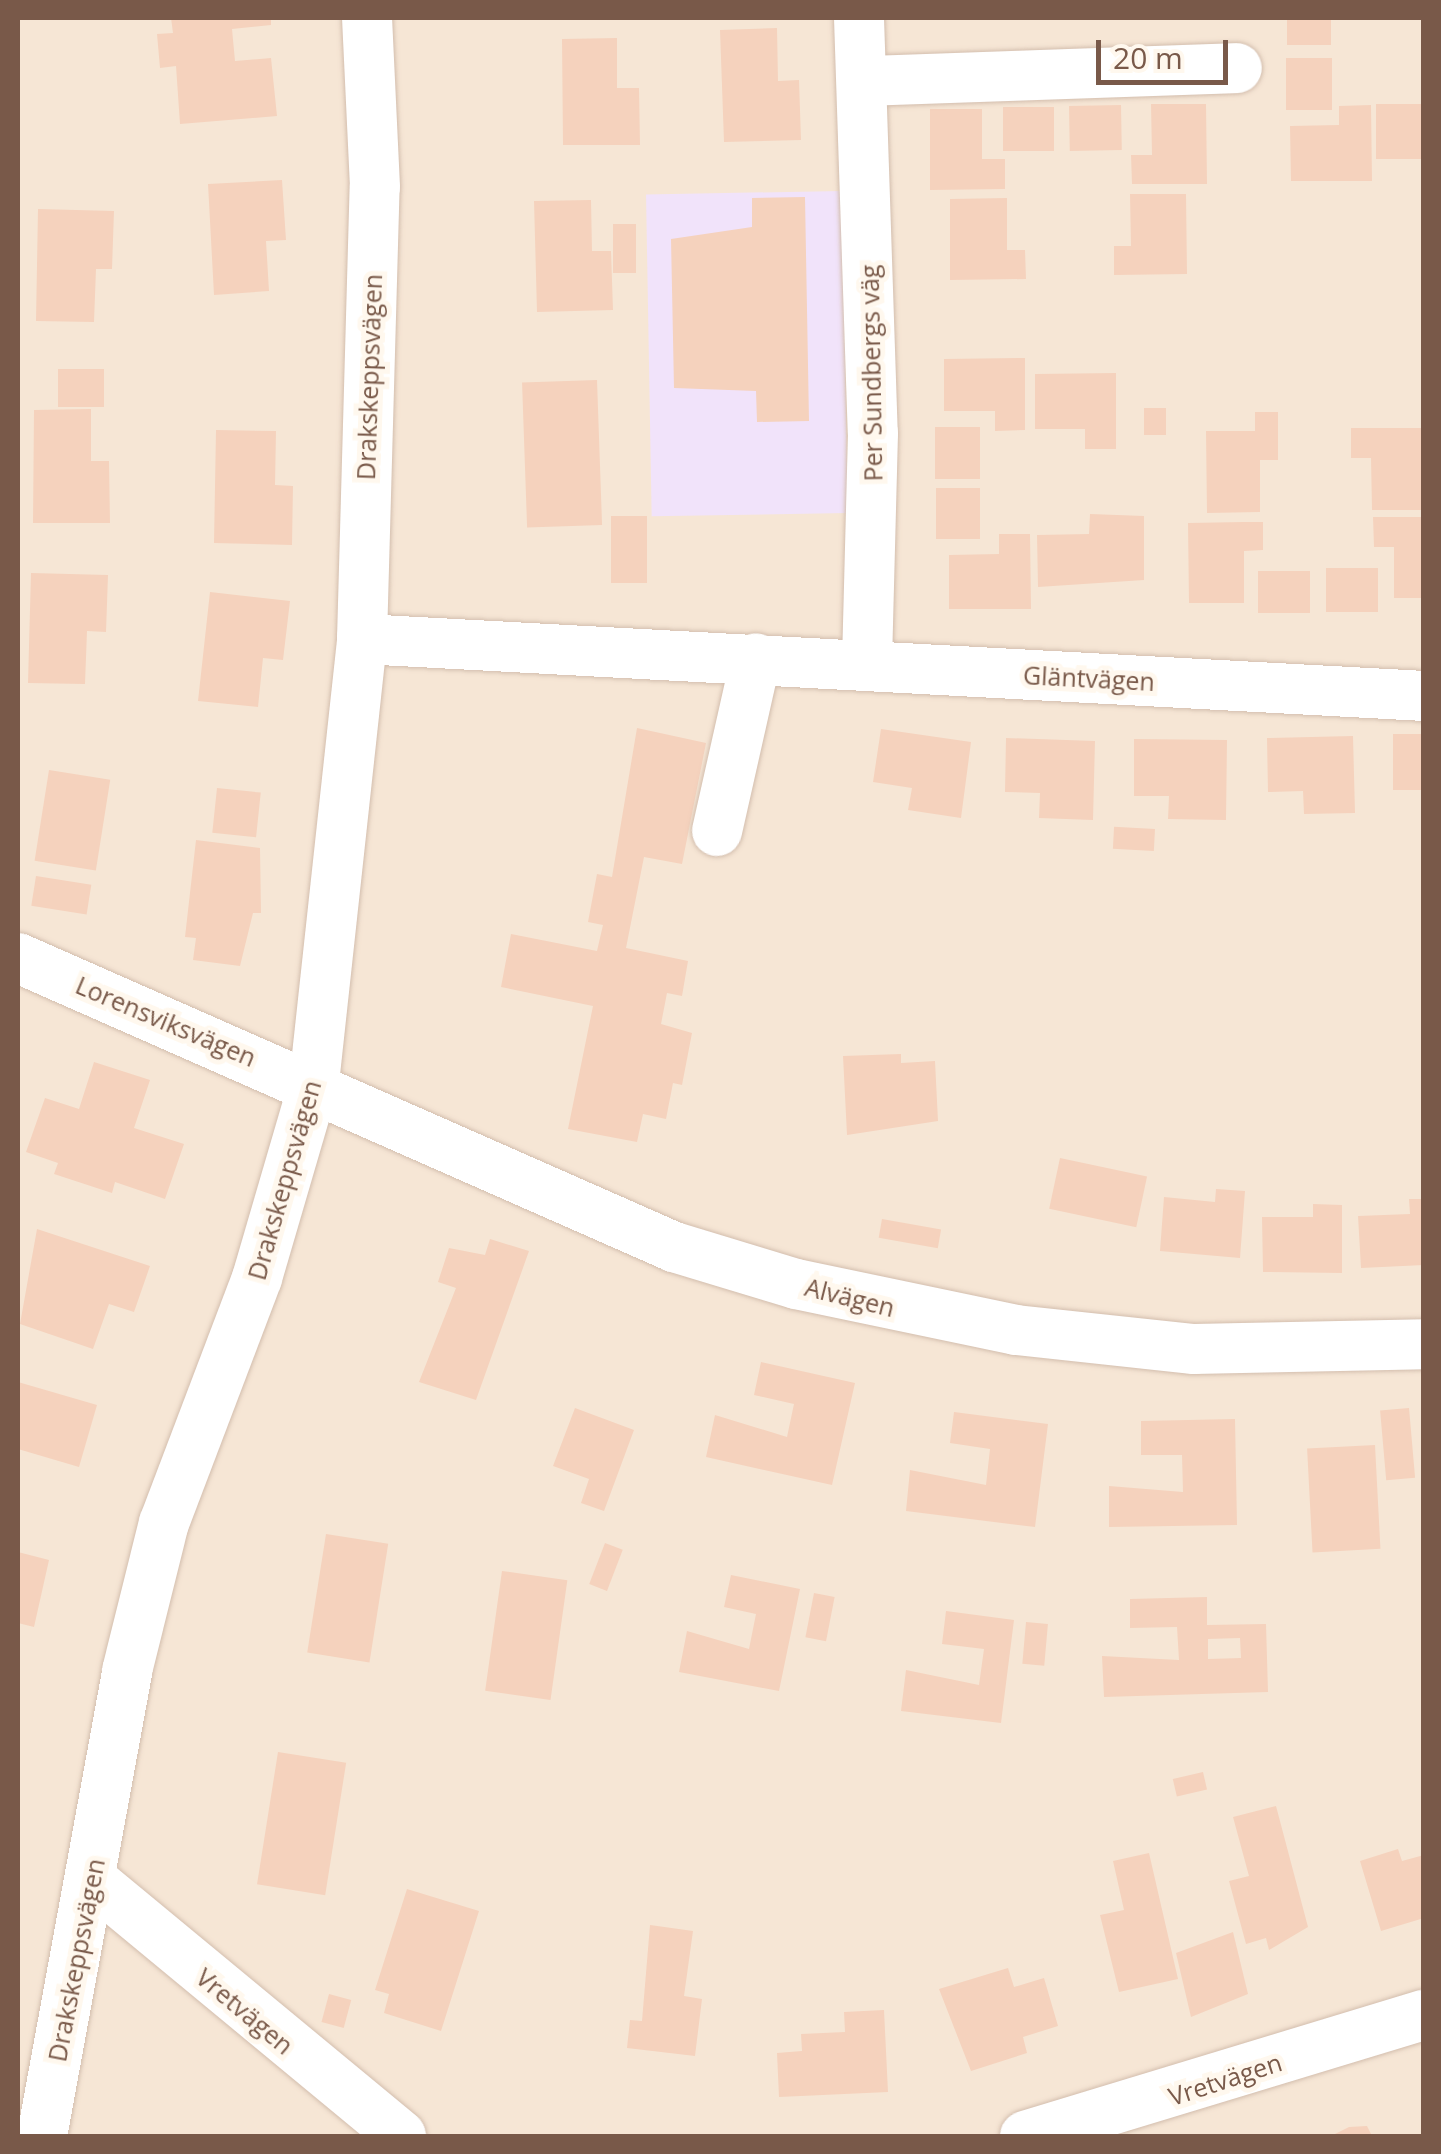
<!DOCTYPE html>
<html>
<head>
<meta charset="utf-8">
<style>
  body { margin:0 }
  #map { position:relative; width:1441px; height:2154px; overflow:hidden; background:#fef4e7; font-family:"Open Sans",sans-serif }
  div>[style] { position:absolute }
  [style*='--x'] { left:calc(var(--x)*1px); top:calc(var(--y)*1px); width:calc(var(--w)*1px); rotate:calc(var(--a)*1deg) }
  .residential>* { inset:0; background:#f6e6d5; transform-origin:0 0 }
  .education>* { inset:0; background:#f1e3fa; transform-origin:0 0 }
  .building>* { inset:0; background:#f5d2bd; transform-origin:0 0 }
  .roads { filter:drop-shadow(0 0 2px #d3beae) drop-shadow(0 0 2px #d3beae) }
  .minor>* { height:50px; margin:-25px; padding:0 25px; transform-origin:25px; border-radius:25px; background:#fff }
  span { translate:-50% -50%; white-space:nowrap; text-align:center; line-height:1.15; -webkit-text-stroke:10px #fff8ee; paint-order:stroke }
  .street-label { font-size:25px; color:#795949 }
  .frame { position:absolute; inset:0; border:20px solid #795949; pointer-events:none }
  .scale { position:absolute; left:1096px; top:40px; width:132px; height:45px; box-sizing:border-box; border:5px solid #795949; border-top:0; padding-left:12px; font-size:30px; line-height:35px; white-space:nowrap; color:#795949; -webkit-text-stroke:8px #fff8ee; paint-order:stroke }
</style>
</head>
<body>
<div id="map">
  <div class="residential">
    <div style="left:18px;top:18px;width:1405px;height:2118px"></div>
  </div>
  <div class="education">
    <div style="left:842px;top:191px;width:322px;height:196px;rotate:89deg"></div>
  </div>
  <div class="building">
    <div style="clip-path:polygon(171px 18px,271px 18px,271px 25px,232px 29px,235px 61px,271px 58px,277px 116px,180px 124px,176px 66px,160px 68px,157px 34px,173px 33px)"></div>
    <div style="left:1287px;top:18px;width:44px;height:27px"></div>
    <div style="clip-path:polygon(777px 28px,778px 81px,799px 80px,801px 140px,724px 142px,720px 30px)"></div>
    <div style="clip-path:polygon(617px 38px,617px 88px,639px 88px,640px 145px,563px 145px,562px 39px)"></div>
    <div style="left:1332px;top:58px;width:52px;height:46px;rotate:90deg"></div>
    <div style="clip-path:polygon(1151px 104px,1206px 104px,1207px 184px,1132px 184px,1131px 155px,1152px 155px)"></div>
    <div style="left:1376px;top:104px;width:48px;height:55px"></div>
    <div style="left:1121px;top:105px;width:45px;height:52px;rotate:89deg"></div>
    <div style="clip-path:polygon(1371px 105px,1372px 181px,1291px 181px,1290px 126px,1339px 125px,1339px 106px)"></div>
    <div style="left:1003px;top:107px;width:51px;height:44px"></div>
    <div style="clip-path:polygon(930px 109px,982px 109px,982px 159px,1005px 159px,1005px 189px,930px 190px)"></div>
    <div style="clip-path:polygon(282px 180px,286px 240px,266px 241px,269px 291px,214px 295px,208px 184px)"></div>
    <div style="clip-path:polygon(1130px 194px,1186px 194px,1187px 274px,1114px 275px,1114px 246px,1131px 246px)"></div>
    <div style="clip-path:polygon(805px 197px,809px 421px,757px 422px,756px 391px,674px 388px,671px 239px,752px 227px,752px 198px)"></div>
    <div style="clip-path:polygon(1007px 198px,1007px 250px,1025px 250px,1026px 279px,950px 280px,950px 199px)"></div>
    <div style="clip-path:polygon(591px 200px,592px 251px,611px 251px,613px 310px,537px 312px,534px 201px)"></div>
    <div style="clip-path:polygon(38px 209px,114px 211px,112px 269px,96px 269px,94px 322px,36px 321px)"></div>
    <div style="left:613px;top:224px;width:23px;height:49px"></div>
    <div style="clip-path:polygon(1025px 358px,1025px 430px,995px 431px,995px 411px,944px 411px,944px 359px)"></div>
    <div style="left:58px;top:369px;width:46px;height:38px"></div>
    <div style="clip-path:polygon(1116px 373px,1116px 449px,1085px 449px,1085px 429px,1035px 429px,1035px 374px)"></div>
    <div style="left:597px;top:380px;width:145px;height:75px;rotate:88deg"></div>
    <div style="left:1166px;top:408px;width:27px;height:22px;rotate:90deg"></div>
    <div style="clip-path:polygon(91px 409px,91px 461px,109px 461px,110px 523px,33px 523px,34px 410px)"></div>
    <div style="clip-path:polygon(1255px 412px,1278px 412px,1278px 460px,1260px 460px,1260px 512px,1207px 513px,1206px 431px,1255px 431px)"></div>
    <div style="left:935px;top:427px;width:45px;height:52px"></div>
    <div style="clip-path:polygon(1351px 428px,1424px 428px,1424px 510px,1372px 510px,1371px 458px,1351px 458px)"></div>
    <div style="clip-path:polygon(216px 430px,276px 431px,275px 485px,293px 486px,292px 545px,214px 543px)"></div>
    <div style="left:936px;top:488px;width:44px;height:51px"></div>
    <div style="clip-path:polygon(1090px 514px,1144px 516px,1144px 580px,1038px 587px,1037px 535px,1089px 534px)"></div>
    <div style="left:611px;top:516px;width:36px;height:67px"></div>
    <div style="clip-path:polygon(1373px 517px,1424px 517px,1424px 598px,1394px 598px,1394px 547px,1374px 547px)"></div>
    <div style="clip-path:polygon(1244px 522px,1263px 522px,1263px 550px,1244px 551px,1244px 603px,1189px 603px,1188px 523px)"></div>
    <div style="clip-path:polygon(999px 534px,1030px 534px,1031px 609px,949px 609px,949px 555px,999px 554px)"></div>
    <div style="left:1326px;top:568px;width:52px;height:44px"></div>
    <div style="left:1258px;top:571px;width:52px;height:42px"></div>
    <div style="clip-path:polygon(31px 573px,108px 575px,106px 632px,87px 631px,85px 684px,28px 683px)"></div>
    <div style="clip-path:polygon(210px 592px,290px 601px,283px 660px,263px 658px,258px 707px,198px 701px)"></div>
    <div style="clip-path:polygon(637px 728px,706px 743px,682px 864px,644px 857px,626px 948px,688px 961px,682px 996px,667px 993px,661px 1024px,692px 1033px,682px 1085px,673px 1083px,666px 1119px,643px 1114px,637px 1142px,568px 1129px,593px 1006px,501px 987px,511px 934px,597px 951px,603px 925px,588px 922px,597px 874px,612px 877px)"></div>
    <div style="clip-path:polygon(881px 729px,971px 742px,961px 818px,908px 810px,912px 788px,873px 782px)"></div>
    <div style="left:1424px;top:734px;width:56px;height:31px;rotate:90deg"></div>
    <div style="clip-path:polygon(1353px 736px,1355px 813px,1304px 814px,1303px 791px,1268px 792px,1267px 738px)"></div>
    <div style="clip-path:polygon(1006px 738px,1095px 741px,1093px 820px,1039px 818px,1040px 793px,1005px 792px)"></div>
    <div style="clip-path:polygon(1134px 739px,1227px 740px,1226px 820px,1168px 819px,1169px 796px,1134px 796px)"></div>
    <div style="left:49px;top:770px;width:62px;height:92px;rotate:9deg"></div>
    <div style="left:217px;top:788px;width:44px;height:45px;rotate:6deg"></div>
    <div style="left:1155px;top:829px;width:22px;height:41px;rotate:93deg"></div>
    <div style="clip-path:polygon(196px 840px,260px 848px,261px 913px,253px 913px,240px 966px,193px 960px,196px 938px,185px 937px)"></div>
    <div style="left:36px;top:876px;width:56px;height:30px;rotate:9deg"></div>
    <div style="clip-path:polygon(901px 1054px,901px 1063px,935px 1061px,938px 1121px,847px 1135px,843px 1056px)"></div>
    <div style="clip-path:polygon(94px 1062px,150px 1080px,134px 1128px,184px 1144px,165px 1199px,115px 1182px,112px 1193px,54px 1174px,58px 1163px,26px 1152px,45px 1098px,79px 1109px)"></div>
    <div style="left:1060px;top:1158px;width:89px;height:52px;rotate:12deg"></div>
    <div style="clip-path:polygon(1216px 1189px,1245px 1191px,1240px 1258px,1160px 1251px,1164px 1197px,1215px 1202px)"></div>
    <div style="clip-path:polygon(1409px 1199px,1424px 1199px,1424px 1265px,1361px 1268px,1358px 1216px,1410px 1214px)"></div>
    <div style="clip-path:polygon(1313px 1204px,1342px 1205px,1342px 1273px,1263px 1272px,1262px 1217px,1313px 1217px)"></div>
    <div style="left:882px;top:1219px;width:60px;height:19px;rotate:10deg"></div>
    <div style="clip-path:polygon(37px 1229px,150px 1266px,134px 1312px,109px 1304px,93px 1349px,20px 1324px)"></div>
    <div style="clip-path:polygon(490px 1239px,529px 1251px,476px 1400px,419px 1382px,456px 1288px,438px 1282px,449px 1248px,485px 1255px)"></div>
    <div style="clip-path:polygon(761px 1362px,855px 1383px,832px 1485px,706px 1457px,715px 1415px,787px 1437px,794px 1404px,754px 1395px)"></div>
    <div style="clip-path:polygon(18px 1382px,97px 1405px,79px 1467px,18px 1449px)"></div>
    <div style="clip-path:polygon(575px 1408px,634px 1430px,604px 1511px,581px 1503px,589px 1479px,553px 1466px)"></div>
    <div style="left:1409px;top:1408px;width:70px;height:29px;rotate:85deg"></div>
    <div style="clip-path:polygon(954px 1412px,1048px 1424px,1035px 1527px,906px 1511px,910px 1470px,986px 1485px,990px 1449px,950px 1443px)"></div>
    <div style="clip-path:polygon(1235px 1419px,1237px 1525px,1109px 1527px,1109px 1486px,1183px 1492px,1182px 1455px,1141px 1455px,1141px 1421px)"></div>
    <div style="left:1375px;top:1445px;width:104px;height:68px;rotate:87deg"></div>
    <div style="left:326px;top:1534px;width:63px;height:120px;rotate:9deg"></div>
    <div style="left:605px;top:1543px;width:19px;height:44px;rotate:21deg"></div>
    <div style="clip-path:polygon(18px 1552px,49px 1560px,34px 1627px,18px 1623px)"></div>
    <div style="left:502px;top:1571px;width:66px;height:121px;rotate:8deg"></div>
    <div style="clip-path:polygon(731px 1575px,800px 1589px,779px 1691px,679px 1672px,687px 1631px,749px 1649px,756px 1614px,724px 1607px)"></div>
    <div style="left:814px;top:1593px;width:21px;height:45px;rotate:11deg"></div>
    <div style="clip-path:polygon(evenodd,1207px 1597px,1207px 1625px,1266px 1624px,1268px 1692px,1104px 1697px,1102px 1656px,1179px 1660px,1177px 1627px,1130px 1628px,1130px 1599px,1207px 1597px,1240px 1638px,1241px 1658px,1208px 1659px,1208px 1639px,1240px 1638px)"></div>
    <div style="clip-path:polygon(946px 1611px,1014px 1620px,1001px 1723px,901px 1711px,906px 1670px,979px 1685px,984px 1649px,942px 1644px)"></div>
    <div style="left:1026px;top:1622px;width:22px;height:42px;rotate:5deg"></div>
    <div style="left:278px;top:1752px;width:69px;height:134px;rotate:9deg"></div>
    <div style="left:1203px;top:1772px;width:18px;height:31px;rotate:77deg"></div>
    <div style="clip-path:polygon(1276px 1806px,1308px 1927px,1269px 1950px,1266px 1938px,1246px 1944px,1229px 1881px,1249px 1876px,1233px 1817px)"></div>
    <div style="clip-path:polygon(1398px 1849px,1402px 1861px,1424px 1855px,1424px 1918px,1381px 1931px,1360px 1861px)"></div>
    <div style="clip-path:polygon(1149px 1853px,1178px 1979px,1119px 1992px,1100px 1915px,1124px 1910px,1113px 1861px)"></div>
    <div style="clip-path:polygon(407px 1889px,479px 1911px,441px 2031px,384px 2013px,389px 1994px,375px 1990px)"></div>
    <div style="clip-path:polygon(650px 1925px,693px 1931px,684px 1996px,702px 1999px,695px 2056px,627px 2048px,630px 2020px,642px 2021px)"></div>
    <div style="clip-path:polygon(1233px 1932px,1248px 1994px,1191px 2017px,1176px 1953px)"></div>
    <div style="clip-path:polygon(1008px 1968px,1014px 1987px,1044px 1978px,1058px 2026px,1023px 2037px,1027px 2053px,971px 2071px,939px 1989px)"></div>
    <div style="left:329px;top:1994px;width:23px;height:29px;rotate:15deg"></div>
    <div style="clip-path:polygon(884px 2010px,888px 2092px,779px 2097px,777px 2053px,802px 2051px,801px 2034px,845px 2032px,844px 2012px)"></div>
    <div style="clip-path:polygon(1367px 2126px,1372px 2136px,1331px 2136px,1349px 2127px)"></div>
  </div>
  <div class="roads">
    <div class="minor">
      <div style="--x:859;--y:18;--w:415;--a:88.1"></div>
      <div style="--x:873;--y:433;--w:232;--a:91.5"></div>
      <div style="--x:866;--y:81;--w:371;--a:-2"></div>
      <div style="--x:362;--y:639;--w:1064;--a:3.07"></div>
      <div style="--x:717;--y:831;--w:177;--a:-77.3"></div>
      <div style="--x:18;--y:958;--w:717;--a:23.78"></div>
      <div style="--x:674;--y:1247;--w:127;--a:16.9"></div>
      <div style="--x:796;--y:1284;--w:225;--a:11.8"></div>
      <div style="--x:1016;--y:1330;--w:179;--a:6.1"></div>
      <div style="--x:1194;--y:1349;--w:230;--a:-1.2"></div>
      <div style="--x:92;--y:1880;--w:401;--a:39.6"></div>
      <div style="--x:42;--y:2136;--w:473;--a:-79.6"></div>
      <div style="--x:127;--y:1671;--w:153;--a:-76"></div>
      <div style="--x:164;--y:1523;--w:262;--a:-69.2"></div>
      <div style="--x:257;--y:1278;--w:203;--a:-73.7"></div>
      <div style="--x:314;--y:1083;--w:447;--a:-83.8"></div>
      <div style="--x:362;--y:639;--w:452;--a:-88.4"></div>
      <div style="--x:375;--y:187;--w:169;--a:-92.7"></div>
      <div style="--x:1025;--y:2136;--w:417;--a:-16.9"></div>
    </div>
  </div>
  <div class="street-label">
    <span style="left:871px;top:373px;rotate:-91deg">Per Sundbergs väg</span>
    <span style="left:369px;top:377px;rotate:-88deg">Drakskeppsvägen</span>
    <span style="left:1089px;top:678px;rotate:3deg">Gläntvägen</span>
    <span style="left:166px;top:1021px;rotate:23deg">Lorensviksvägen</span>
    <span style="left:284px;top:1180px;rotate:-74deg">Drakskeppsvägen</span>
    <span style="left:850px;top:1297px;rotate:14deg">Alvägen</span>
    <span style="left:76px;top:1960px;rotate:-79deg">Drakskeppsvägen</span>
    <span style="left:245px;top:2011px;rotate:40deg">Vretvägen</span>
    <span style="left:1225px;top:2079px;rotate:-18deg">Vretvägen</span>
  </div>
  <div class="frame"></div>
  <div class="scale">20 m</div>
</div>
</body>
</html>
